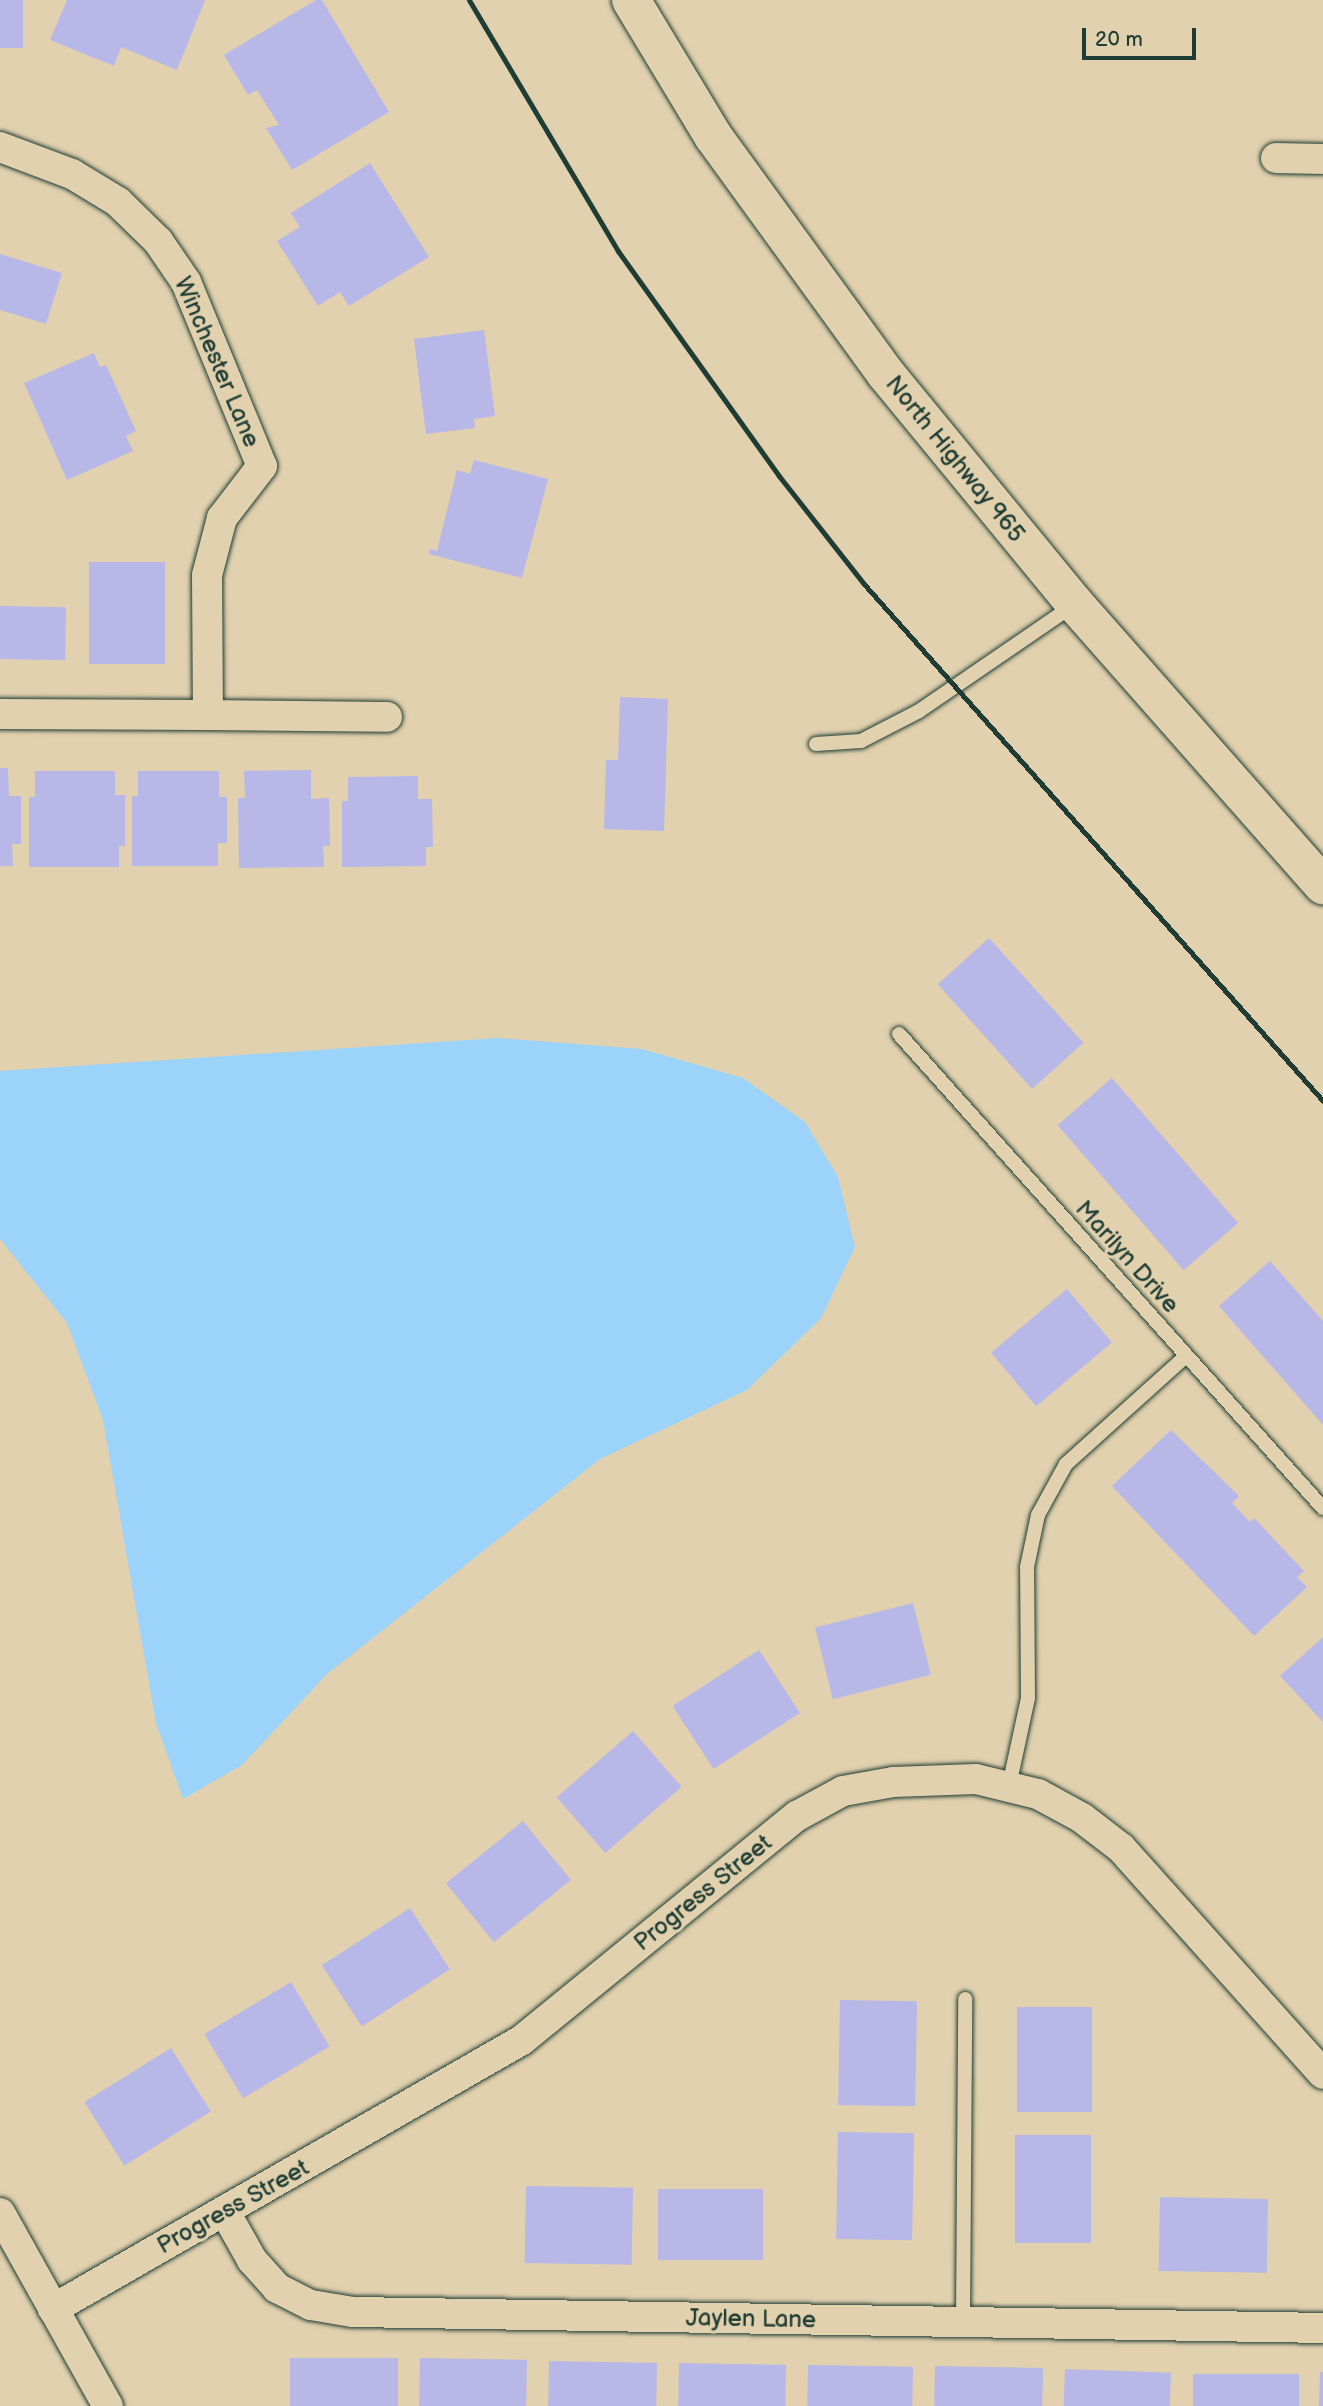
<!DOCTYPE html>
<html>
<head>
<meta charset="utf-8">
<style>
  body { margin:0 }
  #map { position:relative; width:1323px; height:2406px; overflow:hidden; background:#e2d1ae; font-family:"Balsamiq Sans",sans-serif }
  div>[style] { position:absolute }
  [style*='--x'] { left:calc(var(--x)*1px); top:calc(var(--y)*1px); width:calc(var(--w)*1px); rotate:calc(var(--a)*1deg) }
  .water>* { inset:0; background:#9bd3fa }
  .building>* { inset:0; background:#b7b7e8; transform-origin:0 0 }
  .roads { filter:drop-shadow(0 0 2px #1f3d34) drop-shadow(0 0 2px #1f3d34) }
  .lane>* { height:14px; margin:-7px; padding:0 7px; transform-origin:7px; border-radius:7px; background:#e2d1ae }
  .street>* { height:30px; margin:-15px; padding:0 15px; transform-origin:15px; border-radius:15px; background:#e2d1ae }
  .secondary>* { height:38px; margin:-19px; padding:0 19px; transform-origin:19px; border-radius:19px; background:#e2d1ae }
  .rail>* { height:5px; margin:-2.5px; padding:0 2.5px; transform-origin:2.5px; border-radius:2.5px; background:#1f3d34 }
  span { translate:-50% -50%; white-space:nowrap; text-align:center; line-height:1.15; -webkit-text-stroke:6px #e2d1ae; paint-order:stroke }
  .street-label { font-size:24px; color:#1f3d34 }
  .scale { position:absolute; left:1082px; top:28px; width:114px; height:32px; box-sizing:border-box; border:4px solid #1f3d34; border-top:0; padding-left:9px; font-size:21px; line-height:24px; white-space:nowrap; color:#1f3d34; -webkit-text-stroke:5px #e2d1ae; paint-order:stroke }
</style>
</head>
<body>
<div id="map">
  <div class="water">
    <div style="clip-path:polygon(498px 1038px,642px 1049px,743px 1078px,805px 1122px,838px 1177px,855px 1247px,821px 1318px,747px 1390px,600px 1459px,327px 1674px,242px 1765px,183px 1799px,156px 1723px,103px 1420px,67px 1323px,0 1239px,0 1071px)"></div>
  </div>
  <div class="building">
    <div style="left:0;top:0;width:23px;height:48px"></div>
    <div style="clip-path:polygon(67px 0,205px 0,177px 70px,121px 47px,114px 66px,50px 40px)"></div>
    <div style="clip-path:polygon(316px 0,322px 0,389px 112px,292px 170px,266px 128px,279px 125px,257px 90px,248px 95px,224px 55px)"></div>
    <div style="clip-path:polygon(370px 163px,429px 257px,349px 306px,340px 292px,318px 306px,277px 241px,300px 227px,291px 213px)"></div>
    <div style="clip-path:polygon(0 254px,62px 273px,46px 324px,0 310px)"></div>
    <div style="clip-path:polygon(484px 330px,495px 416px,474px 419px,475px 428px,426px 434px,414px 339px)"></div>
    <div style="clip-path:polygon(94px 353px,100px 367px,106px 365px,136px 431px,126px 436px,133px 451px,67px 480px,24px 383px)"></div>
    <div style="clip-path:polygon(474px 460px,548px 479px,522px 578px,429px 554px,430px 549px,437px 551px,457px 470px,470px 474px)"></div>
    <div style="left:89px;top:562px;width:76px;height:102px"></div>
    <div style="left:0;top:606px;width:66px;height:53px;rotate:1deg"></div>
    <div style="clip-path:polygon(620px 697px,668px 699px,664px 831px,604px 829px,606px 760px,618px 760px)"></div>
    <div style="clip-path:polygon(0 768px,8px 768px,9px 796px,21px 796px,21px 844px,12px 844px,13px 866px,0 866px)"></div>
    <div style="clip-path:polygon(311px 770px,311px 799px,329px 798px,330px 846px,323px 846px,324px 867px,239px 868px,238px 798px,245px 798px,244px 771px)"></div>
    <div style="clip-path:polygon(35px 771px,115px 771px,115px 795px,125px 795px,125px 846px,119px 846px,119px 867px,29px 867px,29px 797px,35px 797px)"></div>
    <div style="clip-path:polygon(138px 771px,219px 771px,219px 797px,227px 797px,227px 843px,218px 843px,218px 866px,132px 866px,132px 796px,138px 796px)"></div>
    <div style="clip-path:polygon(418px 776px,418px 799px,432px 799px,433px 847px,426px 847px,426px 866px,342px 867px,342px 801px,348px 801px,348px 777px)"></div>
    <div style="left:989px;top:938px;width:141px;height:69px;rotate:48deg"></div>
    <div style="left:1112px;top:1078px;width:192px;height:72px;rotate:49deg"></div>
    <div style="clip-path:polygon(1270px 1261px,1323px 1321px,1323px 1425px,1219px 1306px)"></div>
    <div style="left:1067px;top:1289px;width:70px;height:99px;rotate:50deg"></div>
    <div style="clip-path:polygon(1171px 1430px,1239px 1496px,1232px 1503px,1250px 1522px,1254px 1518px,1304px 1571px,1297px 1577px,1307px 1587px,1254px 1636px,1112px 1486px)"></div>
    <div style="left:913px;top:1603px;width:74px;height:101px;rotate:76deg"></div>
    <div style="clip-path:polygon(1323px 1637px,1323px 1722px,1280px 1676px)"></div>
    <div style="left:759px;top:1650px;width:75px;height:103px;rotate:57deg"></div>
    <div style="left:633px;top:1731px;width:74px;height:101px;rotate:49deg"></div>
    <div style="left:523px;top:1821px;width:76px;height:99px;rotate:51deg"></div>
    <div style="left:410px;top:1908px;width:73px;height:105px;rotate:57deg"></div>
    <div style="left:291px;top:1982px;width:75px;height:101px;rotate:59deg"></div>
    <div style="left:840px;top:2000px;width:77px;height:105px;rotate:1deg"></div>
    <div style="left:1017px;top:2007px;width:75px;height:105px"></div>
    <div style="left:171px;top:2048px;width:75px;height:102px;rotate:58deg"></div>
    <div style="left:838px;top:2132px;width:76px;height:107px;rotate:1deg"></div>
    <div style="left:1015px;top:2135px;width:76px;height:108px"></div>
    <div style="left:526px;top:2186px;width:107px;height:77px;rotate:1deg"></div>
    <div style="left:763px;top:2189px;width:71px;height:105px;rotate:90deg"></div>
    <div style="left:1160px;top:2197px;width:108px;height:74px;rotate:1deg"></div>
    <div style="left:290px;top:2358px;width:108px;height:48px"></div>
    <div style="left:420px;top:2358px;width:107px;height:48px;rotate:1deg"></div>
    <div style="left:549px;top:2361px;width:108px;height:45px;rotate:1deg"></div>
    <div style="left:679px;top:2363px;width:107px;height:43px;rotate:1deg"></div>
    <div style="left:808px;top:2365px;width:105px;height:41px;rotate:1deg"></div>
    <div style="left:935px;top:2366px;width:108px;height:40px;rotate:1deg"></div>
    <div style="left:1065px;top:2369px;width:106px;height:37px;rotate:2deg"></div>
    <div style="clip-path:polygon(1320px 2372px,1323px 2372px,1323px 2406px,1319px 2406px)"></div>
    <div style="left:1193px;top:2374px;width:106px;height:32px"></div>
  </div>
  <div class="roads">
    <div class="lane">
      <div style="--x:816;--y:744;--w:45;--a:-3.8"></div>
      <div style="--x:861;--y:741;--w:65;--a:-27.3"></div>
      <div style="--x:919;--y:711;--w:189;--a:-34.4"></div>
      <div style="--x:899;--y:1034;--w:636;--a:48.19"></div>
      <div style="--x:1009;--y:1786;--w:90;--a:-77.8"></div>
      <div style="--x:1028;--y:1698;--w:131;--a:-90.4"></div>
      <div style="--x:1027;--y:1567;--w:53;--a:-78.1"></div>
      <div style="--x:1038;--y:1515;--w:58;--a:-61.2"></div>
      <div style="--x:1066;--y:1464;--w:161;--a:-42"></div>
      <div style="--x:963;--y:2322;--w:323;--a:-89.6"></div>
    </div>
    <div class="street">
      <div style="--x:0;--y:147;--w:77;--a:20.6"></div>
      <div style="--x:72;--y:174;--w:54;--a:31.3"></div>
      <div style="--x:118;--y:202;--w:56;--a:44.3"></div>
      <div style="--x:158;--y:241;--w:50;--a:55.7"></div>
      <div style="--x:186;--y:282;--w:199;--a:67.6"></div>
      <div style="--x:262;--y:466;--w:66;--a:127.6"></div>
      <div style="--x:222;--y:518;--w:59;--a:104.7"></div>
      <div style="--x:207;--y:575;--w:140;--a:89.6"></div>
      <div style="--x:208;--y:715;--w:208;--a:-179.7"></div>
      <div style="--x:1276;--y:158;--w:47;--a:1.2"></div>
      <div style="--x:208;--y:715;--w:179;--a:0.6"></div>
      <div style="--x:225;--y:2212;--w:55;--a:60.6"></div>
      <div style="--x:252;--y:2260;--w:38;--a:48"></div>
      <div style="--x:277;--y:2288;--w:38;--a:27"></div>
      <div style="--x:311;--y:2305;--w:43;--a:9.5"></div>
      <div style="--x:353;--y:2312;--w:970;--a:0.94"></div>
      <div style="--x:0;--y:2213;--w:221;--a:60.8"></div>
      <div style="--x:53;--y:2309;--w:541;--a:-29.84"></div>
      <div style="--x:522;--y:2040;--w:355;--a:-39.2"></div>
      <div style="--x:797;--y:1816;--w:52;--a:-28.5"></div>
      <div style="--x:843;--y:1791;--w:51;--a:-10.2"></div>
      <div style="--x:893;--y:1782;--w:83;--a:-2.1"></div>
      <div style="--x:976;--y:1779;--w:64;--a:13.6"></div>
      <div style="--x:1038;--y:1794;--w:50;--a:28.6"></div>
      <div style="--x:1082;--y:1818;--w:49;--a:37.6"></div>
      <div style="--x:1121;--y:1848;--w:303;--a:48.2"></div>
    </div>
    <div class="secondary">
      <div style="--x:631;--y:0;--w:159;--a:58.9"></div>
      <div style="--x:713;--y:136;--w:294;--a:54"></div>
      <div style="--x:886;--y:374;--w:298;--a:50.6"></div>
      <div style="--x:1075;--y:604;--w:375;--a:48.6"></div>
    </div>
  </div>
  <div class="rail">
    <div style="--x:469;--y:0;--w:292;--a:59.3"></div>
    <div style="--x:618;--y:251;--w:277;--a:54.4"></div>
    <div style="--x:779;--y:476;--w:137;--a:51.8"></div>
    <div style="--x:864;--y:584;--w:691;--a:48.4"></div>
  </div>
  <div class="street-label">
    <span style="left:217px;top:362px;rotate:67deg">Winchester Lane</span>
    <span style="left:955px;top:459px;rotate:51deg">North Highway 965</span>
    <span style="left:1127px;top:1257px;rotate:48deg">Marilyn Drive</span>
    <span style="left:703px;top:1893px;rotate:-39deg">Progress Street</span>
    <span style="left:233px;top:2207px;rotate:-29deg">Progress Street</span>
    <span style="left:751px;top:2319px;rotate:1deg">Jaylen Lane</span>
  </div>
  <div class="scale">20 m</div>
</div>
</body>
</html>
